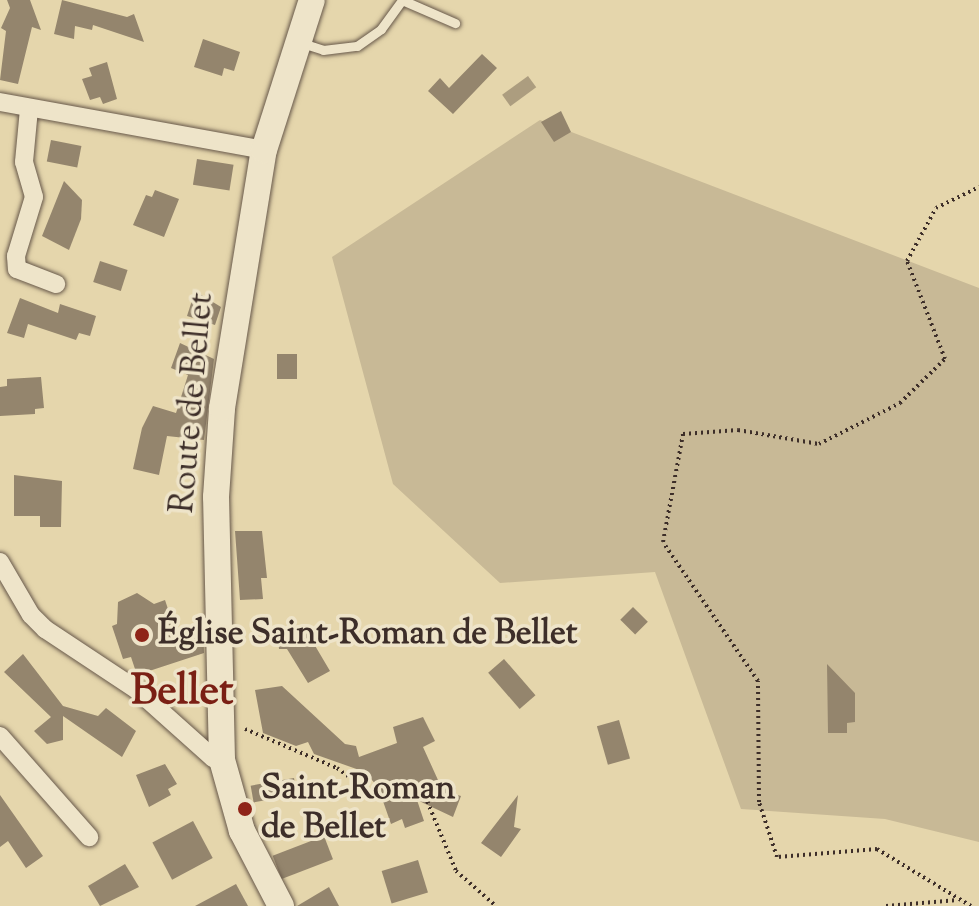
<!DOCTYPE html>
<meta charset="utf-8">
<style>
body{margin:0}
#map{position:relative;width:979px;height:906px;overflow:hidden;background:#e5d6ac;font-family:"Sorts Mill Goudy",serif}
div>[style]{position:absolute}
.green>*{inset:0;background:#c8b996}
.water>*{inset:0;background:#ac9d7f;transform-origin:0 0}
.building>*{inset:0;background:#94856d;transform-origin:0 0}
.path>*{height:4px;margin-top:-2px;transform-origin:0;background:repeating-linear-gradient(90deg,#3d2e29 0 2px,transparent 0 6px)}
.roads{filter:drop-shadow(0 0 2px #67584a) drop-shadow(0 0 2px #67584a)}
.service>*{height:9px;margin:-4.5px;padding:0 4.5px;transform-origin:4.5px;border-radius:4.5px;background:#eee4c9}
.minor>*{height:18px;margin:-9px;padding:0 9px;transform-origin:9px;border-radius:9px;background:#eee4c9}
.secondary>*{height:26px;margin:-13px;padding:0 13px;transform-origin:13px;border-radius:13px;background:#eee4c9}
.dots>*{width:22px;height:22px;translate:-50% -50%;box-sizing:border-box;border:4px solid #eee4c9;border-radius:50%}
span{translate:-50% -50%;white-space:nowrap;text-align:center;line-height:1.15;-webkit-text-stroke:7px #eee4c9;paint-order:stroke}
.street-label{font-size:34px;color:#3d2e29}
.poi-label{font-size:34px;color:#3d2e29;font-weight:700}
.left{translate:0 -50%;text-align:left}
.district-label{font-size:42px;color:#7a1f14;font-weight:700}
</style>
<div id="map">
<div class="green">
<div style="clip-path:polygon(540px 120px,979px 288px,979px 842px,885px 819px,741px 809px,655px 572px,500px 583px,393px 484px,332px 257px)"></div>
</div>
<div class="water">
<div style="left:528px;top:76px;width:14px;height:32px;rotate:54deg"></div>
</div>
<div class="building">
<div style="clip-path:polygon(7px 0,30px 0,41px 30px,32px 27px,18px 84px,0 80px,6px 31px,1px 28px,10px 8px)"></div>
<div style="clip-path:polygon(62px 0,127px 17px,134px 14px,144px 42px,93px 25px,92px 30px,75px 26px,74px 39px,54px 34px)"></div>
<div style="clip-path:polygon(203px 39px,240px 52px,234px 71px,224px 68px,222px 76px,194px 67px)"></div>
<div style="clip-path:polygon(482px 54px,497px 68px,453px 114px,428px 91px,440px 78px,449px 88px)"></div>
<div style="clip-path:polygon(107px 62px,117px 99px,103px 104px,100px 97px,90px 100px,82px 79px,92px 76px,89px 68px)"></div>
<div style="clip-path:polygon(561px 111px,571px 132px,554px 142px,541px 122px)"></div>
<div style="left:51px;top:140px;width:31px;height:22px;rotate:11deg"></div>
<div style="left:197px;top:159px;width:37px;height:26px;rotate:9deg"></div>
<div style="clip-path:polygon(64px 181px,82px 200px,81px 219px,69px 250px,42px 236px)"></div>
<div style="clip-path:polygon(155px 190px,179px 199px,164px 237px,133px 225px,146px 195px,152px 197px)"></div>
<div style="left:100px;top:261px;width:29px;height:22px;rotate:18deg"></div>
<div style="clip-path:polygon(195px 291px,221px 307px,215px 325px,187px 316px)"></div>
<div style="clip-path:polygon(20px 298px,58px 313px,60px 304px,96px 316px,90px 336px,79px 333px,76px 340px,28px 324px,24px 338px,7px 333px)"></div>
<div style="clip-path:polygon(180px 343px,214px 359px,204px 440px,167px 436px,159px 475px,133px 469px,142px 428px,153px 406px,176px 413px,188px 375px,171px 368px)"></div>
<div style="left:277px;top:354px;width:20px;height:25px"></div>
<div style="clip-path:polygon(41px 377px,44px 408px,35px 409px,35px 414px,0 416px,0 387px,7px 386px,7px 379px)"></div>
<div style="clip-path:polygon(14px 475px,62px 481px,61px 527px,40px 527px,40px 516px,14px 516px)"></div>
<div style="clip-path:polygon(235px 531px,262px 531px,267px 578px,261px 578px,263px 599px,240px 600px)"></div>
<div style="clip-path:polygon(137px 593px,154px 604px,165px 600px,176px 633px,203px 624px,204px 653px,137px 675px,131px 657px,123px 659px,112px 626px,117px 624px,118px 602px)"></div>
<div style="left:633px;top:607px;width:21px;height:18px;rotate:45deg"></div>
<div style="clip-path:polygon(304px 627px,330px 671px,308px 683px,287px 649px,279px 649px,277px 629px)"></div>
<div style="clip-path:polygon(23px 654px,63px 706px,98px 716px,106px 708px,136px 731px,122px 757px,63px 716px,63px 740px,47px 744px,34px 731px,51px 717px,4px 672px)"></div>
<div style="left:504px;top:659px;width:48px;height:21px;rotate:49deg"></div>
<div style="clip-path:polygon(827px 664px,855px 693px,855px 722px,847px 723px,847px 733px,828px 733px)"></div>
<div style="clip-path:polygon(282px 686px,345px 744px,356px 746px,359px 757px,397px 743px,393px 727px,423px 717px,435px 741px,423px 747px,438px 780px,456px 788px,454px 794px,461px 796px,453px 817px,417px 800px,424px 821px,405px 828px,402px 819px,391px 824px,378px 787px,365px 772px,314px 754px,308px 742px,296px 746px,263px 733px,255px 690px)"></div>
<div style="left:619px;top:720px;width:40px;height:23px;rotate:74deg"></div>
<div style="clip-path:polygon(165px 764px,177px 784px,168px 789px,171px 795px,149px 807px,136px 775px)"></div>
<div style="left:294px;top:778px;width:17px;height:44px;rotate:80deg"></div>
<div style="clip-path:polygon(0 795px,43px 856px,26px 868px,8px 841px,0 847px)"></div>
<div style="clip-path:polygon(518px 795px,514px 827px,521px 829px,501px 857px,481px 843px)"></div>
<div style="left:193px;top:821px;width:42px;height:46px;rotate:62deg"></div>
<div style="left:324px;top:836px;width:25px;height:55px;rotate:69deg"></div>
<div style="left:418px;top:860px;width:34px;height:38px;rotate:73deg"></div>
<div style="clip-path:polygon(125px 864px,139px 887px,100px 906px,88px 886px)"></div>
<div style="clip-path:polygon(236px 884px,248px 906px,195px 906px)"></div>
<div style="clip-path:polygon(329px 887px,339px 906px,297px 906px)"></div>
</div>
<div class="path">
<div style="left:245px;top:729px;width:100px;rotate:23deg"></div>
<div style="left:337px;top:768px;width:44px;rotate:36.6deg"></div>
<div style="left:372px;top:794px;width:53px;rotate:2.2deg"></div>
<div style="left:425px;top:796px;width:81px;rotate:67.5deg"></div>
<div style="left:456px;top:871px;width:53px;rotate:41.2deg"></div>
<div style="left:886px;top:906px;width:72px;rotate:-4.8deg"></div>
<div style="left:971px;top:906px;width:110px;rotate:-148.8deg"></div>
<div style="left:877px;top:849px;width:100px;rotate:175.4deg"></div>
<div style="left:777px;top:857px;width:58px;rotate:-108.1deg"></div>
<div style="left:759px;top:802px;width:121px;rotate:-90.5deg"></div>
<div style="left:758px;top:681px;width:168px;rotate:-124.4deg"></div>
<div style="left:663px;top:542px;width:110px;rotate:-79.5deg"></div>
<div style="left:683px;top:434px;width:55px;rotate:-4.2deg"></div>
<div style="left:738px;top:430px;width:82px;rotate:9.8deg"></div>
<div style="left:819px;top:444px;width:91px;rotate:-26.8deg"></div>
<div style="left:900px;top:403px;width:63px;rotate:-44.4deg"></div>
<div style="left:945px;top:359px;width:105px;rotate:-111.2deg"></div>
<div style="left:907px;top:261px;width:60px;rotate:-61.3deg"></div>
<div style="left:936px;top:208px;width:48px;rotate:-26deg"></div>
</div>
<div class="roads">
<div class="service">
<div style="left:302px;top:43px;width:22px;rotate:18deg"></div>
<div style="left:323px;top:50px;width:34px;rotate:-7deg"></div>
<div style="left:357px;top:46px;width:29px;rotate:-35deg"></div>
<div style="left:381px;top:29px;width:36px;rotate:-54deg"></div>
<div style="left:402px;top:0;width:58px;rotate:23.5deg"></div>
</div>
<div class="minor">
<div style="left:0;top:102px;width:268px;rotate:10.3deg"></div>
<div style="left:29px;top:109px;width:53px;rotate:95.4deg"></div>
<div style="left:24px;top:162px;width:36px;rotate:74deg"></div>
<div style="left:34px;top:197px;width:62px;rotate:107deg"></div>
<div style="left:16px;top:256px;width:13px;rotate:86deg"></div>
<div style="left:17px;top:269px;width:42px;rotate:21deg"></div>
<div style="left:0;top:562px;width:61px;rotate:59.7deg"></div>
<div style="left:31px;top:615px;width:20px;rotate:45deg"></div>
<div style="left:45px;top:629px;width:110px;rotate:33.5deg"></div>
<div style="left:137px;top:690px;width:102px;rotate:41.8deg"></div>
<div style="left:213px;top:758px;width:9px;rotate:13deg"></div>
<div style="left:0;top:736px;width:135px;rotate:48.6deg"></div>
</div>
<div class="secondary">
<div style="left:281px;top:906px;width:85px;rotate:-117.5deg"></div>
<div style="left:242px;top:831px;width:74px;rotate:-105.7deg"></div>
<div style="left:222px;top:760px;width:263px;rotate:-91.3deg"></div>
<div style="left:216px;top:497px;width:89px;rotate:-86.1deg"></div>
<div style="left:222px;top:408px;width:261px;rotate:-80.8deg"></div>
<div style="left:264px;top:150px;width:157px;rotate:-72.3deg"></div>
</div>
</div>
<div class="dots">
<div style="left:142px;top:635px;background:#8f2418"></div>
<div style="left:245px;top:809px;background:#8f2418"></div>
</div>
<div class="street-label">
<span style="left:193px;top:403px;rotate:-85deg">Route de Bellet</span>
</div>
<div class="poi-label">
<span class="left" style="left:158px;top:635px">Église Saint-Roman de Bellet</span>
<span class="left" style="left:261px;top:809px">Saint-Roman<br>de Bellet</span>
</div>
<div class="district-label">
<span style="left:182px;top:693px">Bellet</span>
</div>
</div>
